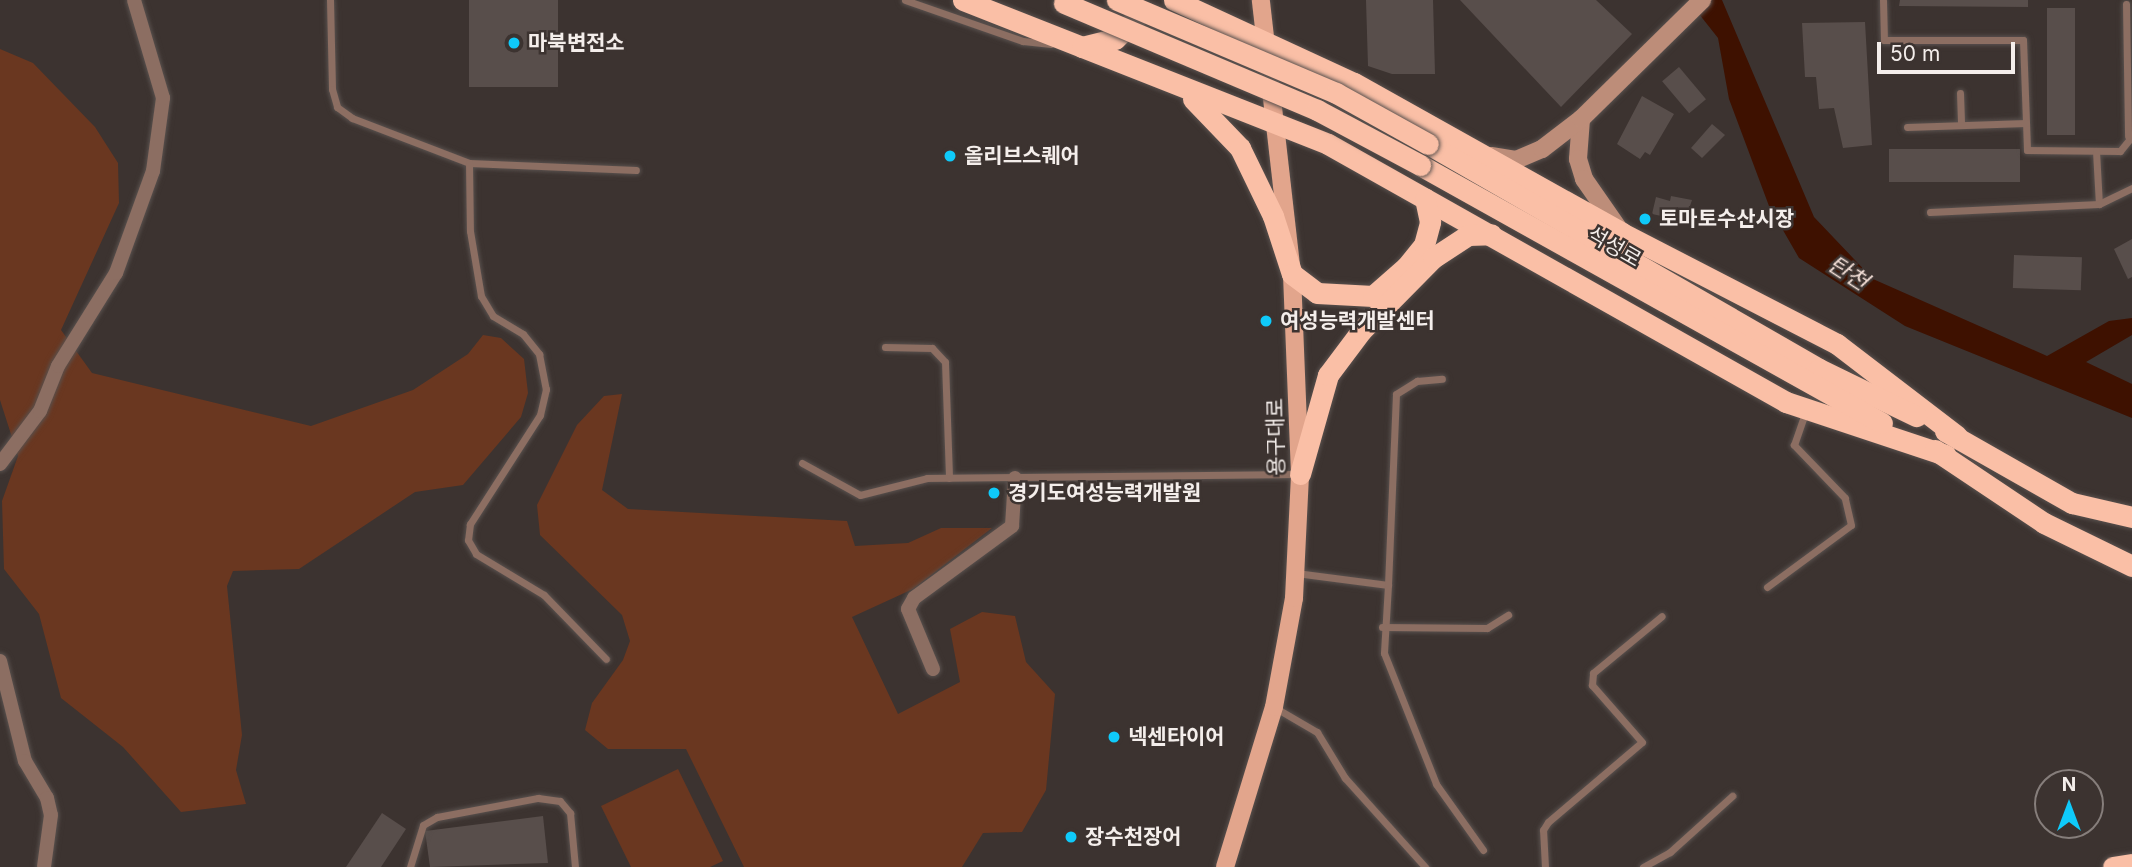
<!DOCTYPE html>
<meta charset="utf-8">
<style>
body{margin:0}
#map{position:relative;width:2132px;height:867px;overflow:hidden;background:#3c3330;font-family:Inter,"Noto Sans KR",sans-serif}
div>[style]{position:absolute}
.green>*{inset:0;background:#6a3720}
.water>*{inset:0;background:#3e1100}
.building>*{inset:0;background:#584e4b;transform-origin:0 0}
.roads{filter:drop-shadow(0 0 2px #59514e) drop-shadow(0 0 2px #59514e)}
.lane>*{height:7px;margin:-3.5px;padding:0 3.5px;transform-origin:3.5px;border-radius:3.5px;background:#8c6e62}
.street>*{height:14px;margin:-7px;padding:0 7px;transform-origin:7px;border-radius:7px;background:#8c6e62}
.secondary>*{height:18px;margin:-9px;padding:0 9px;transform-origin:9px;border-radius:9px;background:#bd8d79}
.primary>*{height:18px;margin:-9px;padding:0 9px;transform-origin:9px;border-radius:9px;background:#e2a58c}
.highway>*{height:21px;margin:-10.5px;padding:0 10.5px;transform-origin:10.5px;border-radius:10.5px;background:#fabfa6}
.bridges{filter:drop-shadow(0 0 2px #59514e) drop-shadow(0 0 2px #59514e)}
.highway-bridge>*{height:21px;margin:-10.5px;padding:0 10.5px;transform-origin:10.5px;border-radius:10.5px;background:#fabfa6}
.dots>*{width:19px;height:19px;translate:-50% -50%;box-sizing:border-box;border:4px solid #3c3330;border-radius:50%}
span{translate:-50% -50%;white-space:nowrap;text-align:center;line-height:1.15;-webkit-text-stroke:5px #3c3330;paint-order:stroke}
.poi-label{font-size:21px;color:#f4eeeb;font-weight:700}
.left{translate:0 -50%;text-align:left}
.street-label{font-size:21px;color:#f4eeeb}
.water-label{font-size:23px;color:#f2ded6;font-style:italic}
.north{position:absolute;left:2034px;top:769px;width:70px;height:70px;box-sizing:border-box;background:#3c3330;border:2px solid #867e7b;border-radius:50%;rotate:0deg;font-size:19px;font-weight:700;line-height:28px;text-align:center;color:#f4eeeb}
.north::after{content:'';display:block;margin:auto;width:24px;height:32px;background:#0fcafa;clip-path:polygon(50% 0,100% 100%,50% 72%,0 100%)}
.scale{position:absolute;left:1877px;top:42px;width:138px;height:32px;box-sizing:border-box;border:4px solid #f4eeeb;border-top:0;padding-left:9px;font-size:21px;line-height:24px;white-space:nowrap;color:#f4eeeb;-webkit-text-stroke:5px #3c3330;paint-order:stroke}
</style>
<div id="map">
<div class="green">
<div style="clip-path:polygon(0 49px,33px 63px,95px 127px,118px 163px,119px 203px,61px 330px,92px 373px,311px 426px,413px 390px,468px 354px,483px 335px,501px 338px,524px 359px,528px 393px,521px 417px,463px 485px,415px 492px,299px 569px,233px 571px,227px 586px,242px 735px,236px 770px,246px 804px,181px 812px,123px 747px,61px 698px,39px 614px,4px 569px,2px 501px,18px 456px,0 400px)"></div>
<div style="clip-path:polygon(622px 394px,602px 490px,628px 509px,847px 521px,855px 546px,908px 543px,941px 528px,992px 528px,913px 589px,852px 617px,898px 714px,960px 682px,950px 629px,982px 612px,1015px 616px,1026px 662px,1055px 694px,1046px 790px,1022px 832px,983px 833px,962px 867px,744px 867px,686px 749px,608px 749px,585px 730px,592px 703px,623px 660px,630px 641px,622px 615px,540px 535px,537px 505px,577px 425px,604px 396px)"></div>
<div style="clip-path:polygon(678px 769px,723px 861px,710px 867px,631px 867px,601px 806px)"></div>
</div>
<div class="water">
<div style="clip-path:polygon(1688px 0,1722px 0,1814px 217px,1873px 279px,2047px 356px,2109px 321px,2132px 318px,2132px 335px,2086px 362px,2132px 384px,2132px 418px,1905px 326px,1799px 258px,1769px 206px,1729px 99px,1718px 38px)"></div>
</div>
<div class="building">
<div style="left:469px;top:0;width:89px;height:87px"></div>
<div style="clip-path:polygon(1366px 0,1433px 0,1435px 74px,1392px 74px,1368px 66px)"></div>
<div style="clip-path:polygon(1460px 0,1596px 0,1632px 34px,1561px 107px)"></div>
<div style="clip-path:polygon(1900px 0,2028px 0,2028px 7px,1899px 6px)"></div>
<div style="left:2047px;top:8px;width:28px;height:127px"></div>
<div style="clip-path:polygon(1865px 22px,1872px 145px,1843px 148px,1834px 108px,1819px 109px,1816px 77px,1805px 77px,1802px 23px)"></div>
<div style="left:1679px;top:67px;width:42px;height:22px;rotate:50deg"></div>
<div style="clip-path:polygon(1642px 96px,1674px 114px,1650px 155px,1645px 152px,1640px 159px,1617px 144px)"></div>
<div style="clip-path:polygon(1712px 124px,1725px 135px,1702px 158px,1691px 148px)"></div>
<div style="left:2020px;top:149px;width:33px;height:131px;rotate:90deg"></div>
<div style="clip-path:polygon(1671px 196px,1692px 200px,1685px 221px,1652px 214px,1656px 197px,1670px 201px)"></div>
<div style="clip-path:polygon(2132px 239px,2132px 277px,2128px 279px,2114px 249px)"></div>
<div style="left:2014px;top:255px;width:68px;height:33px;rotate:2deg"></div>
<div style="clip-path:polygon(382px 813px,406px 829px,381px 867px,346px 867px)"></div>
<div style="clip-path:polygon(543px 816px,548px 863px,430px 867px,425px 831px)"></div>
</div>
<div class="roads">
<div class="lane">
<div style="left:330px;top:0;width:89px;rotate:88.7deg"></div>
<div style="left:332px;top:89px;width:19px;rotate:74deg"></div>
<div style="left:337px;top:107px;width:19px;rotate:36deg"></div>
<div style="left:352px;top:118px;width:125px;rotate:21deg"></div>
<div style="left:469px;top:163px;width:167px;rotate:2.4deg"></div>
<div style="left:905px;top:0;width:125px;rotate:19.2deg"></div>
<div style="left:1023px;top:41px;width:28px;rotate:6deg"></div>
<div style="left:1883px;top:0;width:40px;rotate:88.6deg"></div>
<div style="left:1884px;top:40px;width:139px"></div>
<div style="left:2023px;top:40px;width:110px;rotate:87.9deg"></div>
<div style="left:2027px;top:150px;width:93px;rotate:0.6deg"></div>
<div style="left:2120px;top:151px;width:19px;rotate:-51deg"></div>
<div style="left:2126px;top:4px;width:132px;rotate:89.1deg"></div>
<div style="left:1960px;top:93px;width:32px;rotate:88deg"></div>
<div style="left:1907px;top:127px;width:119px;rotate:-1.9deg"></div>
<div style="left:2096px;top:151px;width:53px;rotate:86.8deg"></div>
<div style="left:469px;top:163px;width:68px;rotate:89.2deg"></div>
<div style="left:470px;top:231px;width:66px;rotate:80.4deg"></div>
<div style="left:481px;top:296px;width:23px;rotate:59deg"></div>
<div style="left:493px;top:316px;width:35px;rotate:31deg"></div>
<div style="left:523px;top:334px;width:26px;rotate:51deg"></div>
<div style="left:539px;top:354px;width:36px;rotate:79deg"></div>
<div style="left:546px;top:389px;width:27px;rotate:103deg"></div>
<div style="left:540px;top:415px;width:130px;rotate:122.7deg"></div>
<div style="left:470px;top:524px;width:16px;rotate:97deg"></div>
<div style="left:468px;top:540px;width:16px;rotate:60deg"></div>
<div style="left:476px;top:554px;width:79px;rotate:31.1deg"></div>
<div style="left:544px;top:595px;width:89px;rotate:45.9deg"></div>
<div style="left:1930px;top:212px;width:169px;rotate:-2.7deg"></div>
<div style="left:2099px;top:204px;width:37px;rotate:-26deg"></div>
<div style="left:885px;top:347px;width:47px;rotate:1.2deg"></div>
<div style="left:932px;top:348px;width:19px;rotate:47deg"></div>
<div style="left:945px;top:362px;width:116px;rotate:88deg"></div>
<div style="left:802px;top:463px;width:66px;rotate:28.9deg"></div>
<div style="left:860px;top:495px;width:69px;rotate:-14.2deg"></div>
<div style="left:927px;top:478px;width:369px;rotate:-0.6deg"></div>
<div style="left:1296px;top:573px;width:93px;rotate:7.4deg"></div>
<div style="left:1388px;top:585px;width:68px;rotate:93.4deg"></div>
<div style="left:1384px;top:653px;width:141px;rotate:68.3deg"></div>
<div style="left:1436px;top:784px;width:81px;rotate:54.5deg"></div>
<div style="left:1388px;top:585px;width:191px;rotate:-87.6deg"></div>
<div style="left:1396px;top:394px;width:25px;rotate:-32deg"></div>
<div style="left:1417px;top:381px;width:25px;rotate:-5deg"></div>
<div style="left:1767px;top:587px;width:104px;rotate:-36.4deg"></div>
<div style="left:1851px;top:525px;width:28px;rotate:-103deg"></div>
<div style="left:1845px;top:498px;width:74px;rotate:-133.9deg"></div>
<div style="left:1794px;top:445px;width:34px;rotate:-71deg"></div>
<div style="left:1382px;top:627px;width:105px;rotate:0.5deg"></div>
<div style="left:1487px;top:628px;width:25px;rotate:-32deg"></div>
<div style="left:1274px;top:707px;width:50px;rotate:30.2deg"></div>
<div style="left:1317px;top:732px;width:54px;rotate:58.7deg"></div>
<div style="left:1345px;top:778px;width:120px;rotate:48deg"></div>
<div style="left:410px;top:867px;width:44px;rotate:-72.8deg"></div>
<div style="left:423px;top:825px;width:16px;rotate:-30deg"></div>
<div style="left:437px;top:817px;width:103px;rotate:-10.7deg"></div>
<div style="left:538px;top:798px;width:22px;rotate:8deg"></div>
<div style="left:560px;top:801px;width:16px;rotate:50deg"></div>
<div style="left:570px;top:813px;width:54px;rotate:84.7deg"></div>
<div style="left:1545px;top:867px;width:37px;rotate:-93deg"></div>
<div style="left:1543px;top:830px;width:9px;rotate:-58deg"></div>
<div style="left:1548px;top:822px;width:123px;rotate:-40.4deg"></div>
<div style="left:1642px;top:742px;width:76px;rotate:-131.3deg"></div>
<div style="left:1592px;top:685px;width:12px;rotate:-85deg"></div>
<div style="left:1593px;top:673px;width:89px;rotate:-39.6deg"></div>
<div style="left:1643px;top:867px;width:31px;rotate:-29deg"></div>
<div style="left:1670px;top:852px;width:84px;rotate:-42.1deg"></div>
</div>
<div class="street">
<div style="left:0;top:464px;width:66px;rotate:-53deg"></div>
<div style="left:40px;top:411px;width:48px;rotate:-68.2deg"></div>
<div style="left:58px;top:366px;width:110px;rotate:-58.1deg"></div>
<div style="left:116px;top:273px;width:109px;rotate:-70.1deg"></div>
<div style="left:153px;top:171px;width:74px;rotate:-82.2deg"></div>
<div style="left:163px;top:98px;width:102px;rotate:-106.5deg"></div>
<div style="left:0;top:661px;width:103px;rotate:76deg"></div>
<div style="left:25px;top:761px;width:43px;rotate:59.3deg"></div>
<div style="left:47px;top:798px;width:17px;rotate:77deg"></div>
<div style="left:51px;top:815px;width:52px;rotate:97.7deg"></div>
<div style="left:933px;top:669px;width:65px;rotate:-112.6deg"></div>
<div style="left:908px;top:609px;width:13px;rotate:-61deg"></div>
<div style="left:914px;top:598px;width:122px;rotate:-36.3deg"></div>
<div style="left:1012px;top:526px;width:48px;rotate:-86.4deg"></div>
</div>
<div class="secondary">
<div style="left:1581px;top:119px;width:40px;rotate:94.3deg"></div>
<div style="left:1578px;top:159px;width:21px;rotate:73deg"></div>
<div style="left:1584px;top:179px;width:65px;rotate:55.1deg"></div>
<div style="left:1491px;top:156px;width:25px;rotate:9deg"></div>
<div style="left:1516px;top:160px;width:28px;rotate:-23deg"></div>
<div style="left:1542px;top:149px;width:49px;rotate:-37.6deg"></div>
<div style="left:1581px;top:119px;width:170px;rotate:-44.5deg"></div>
</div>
<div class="primary">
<div style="left:1225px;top:867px;width:167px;rotate:-73deg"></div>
<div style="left:1274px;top:707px;width:111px;rotate:-79.6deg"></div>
<div style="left:1294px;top:598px;width:124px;rotate:-87.2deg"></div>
<div style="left:1300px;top:474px;width:200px;rotate:-92.3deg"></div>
<div style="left:1292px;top:274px;width:276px;rotate:-96.5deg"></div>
</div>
<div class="highway">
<div style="left:963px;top:0;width:392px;rotate:21.5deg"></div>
<div style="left:1328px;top:144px;width:526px;rotate:29.39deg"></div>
<div style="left:1786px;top:402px;width:168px;rotate:18.4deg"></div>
<div style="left:1174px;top:0;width:198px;rotate:24.8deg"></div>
<div style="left:1354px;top:83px;width:307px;rotate:29.2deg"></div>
<div style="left:1622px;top:233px;width:242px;rotate:27.3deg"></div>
<div style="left:1837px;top:344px;width:151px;rotate:37.5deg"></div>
<div style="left:1082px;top:47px;width:34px;rotate:-14deg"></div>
<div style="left:1115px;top:39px;width:30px;rotate:-45deg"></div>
<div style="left:1193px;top:99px;width:68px;rotate:46.2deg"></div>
<div style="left:1240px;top:148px;width:76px;rotate:64.1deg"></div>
<div style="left:1273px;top:216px;width:61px;rotate:71.9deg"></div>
<div style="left:1292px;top:274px;width:31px;rotate:37deg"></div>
<div style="left:1317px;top:293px;width:56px;rotate:3.1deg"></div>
<div style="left:1373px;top:296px;width:44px;rotate:-41.3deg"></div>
<div style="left:1406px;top:267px;width:28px;rotate:-51deg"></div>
<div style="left:1424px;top:245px;width:24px;rotate:-75deg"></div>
<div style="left:1430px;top:222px;width:24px;rotate:-102deg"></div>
<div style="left:1428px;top:144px;width:451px;rotate:29.9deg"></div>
<div style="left:1819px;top:369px;width:108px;rotate:25.9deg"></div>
<div style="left:1420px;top:165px;width:529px;rotate:29.18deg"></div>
<div style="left:1945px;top:431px;width:146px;rotate:29.6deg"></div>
<div style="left:2072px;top:503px;width:62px;rotate:13.1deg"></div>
<div style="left:1935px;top:450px;width:131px;rotate:33.8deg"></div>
<div style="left:2044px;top:523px;width:98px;rotate:26deg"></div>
<div style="left:1300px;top:474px;width:103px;rotate:-74.2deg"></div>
<div style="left:1328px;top:375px;width:55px;rotate:-53.1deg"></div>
<div style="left:1361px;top:331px;width:103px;rotate:-45.4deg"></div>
<div style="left:1433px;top:258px;width:42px;rotate:-33.3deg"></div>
<div style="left:1468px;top:235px;width:23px;rotate:-2deg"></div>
<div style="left:2113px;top:867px;width:19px;rotate:-9deg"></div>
</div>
</div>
<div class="bridges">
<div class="highway-bridge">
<div style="left:1117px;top:0;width:238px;rotate:23deg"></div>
<div style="left:1336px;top:93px;width:105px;rotate:29deg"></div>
<div style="left:1064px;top:3px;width:275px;rotate:22.9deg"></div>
<div style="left:1317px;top:110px;width:117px;rotate:28.1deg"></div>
</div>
</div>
<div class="dots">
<div style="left:514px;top:43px;background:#0fcafa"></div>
<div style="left:950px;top:156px;background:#0fcafa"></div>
<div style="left:1645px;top:219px;background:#0fcafa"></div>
<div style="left:1266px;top:321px;background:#0fcafa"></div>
<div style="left:994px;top:493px;background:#0fcafa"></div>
<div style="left:1114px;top:737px;background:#0fcafa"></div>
<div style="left:1071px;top:837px;background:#0fcafa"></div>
</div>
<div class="poi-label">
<span class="left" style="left:528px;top:43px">마북변전소</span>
<span class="left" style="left:964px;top:156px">올리브스퀘어</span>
<span class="left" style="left:1659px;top:219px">토마토수산시장</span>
<span class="left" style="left:1280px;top:321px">여성능력개발센터</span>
<span class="left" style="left:1008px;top:493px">경기도여성능력개발원</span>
<span class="left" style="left:1128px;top:737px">넥센타이어</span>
<span class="left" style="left:1085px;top:837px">장수천장어</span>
</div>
<div class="street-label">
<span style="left:1614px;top:247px;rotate:30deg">석성로</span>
<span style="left:1276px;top:437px;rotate:-91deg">용구대로</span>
</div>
<div class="water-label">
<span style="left:1848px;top:273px;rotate:33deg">탄천</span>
</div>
<div class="north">N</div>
<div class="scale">50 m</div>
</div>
